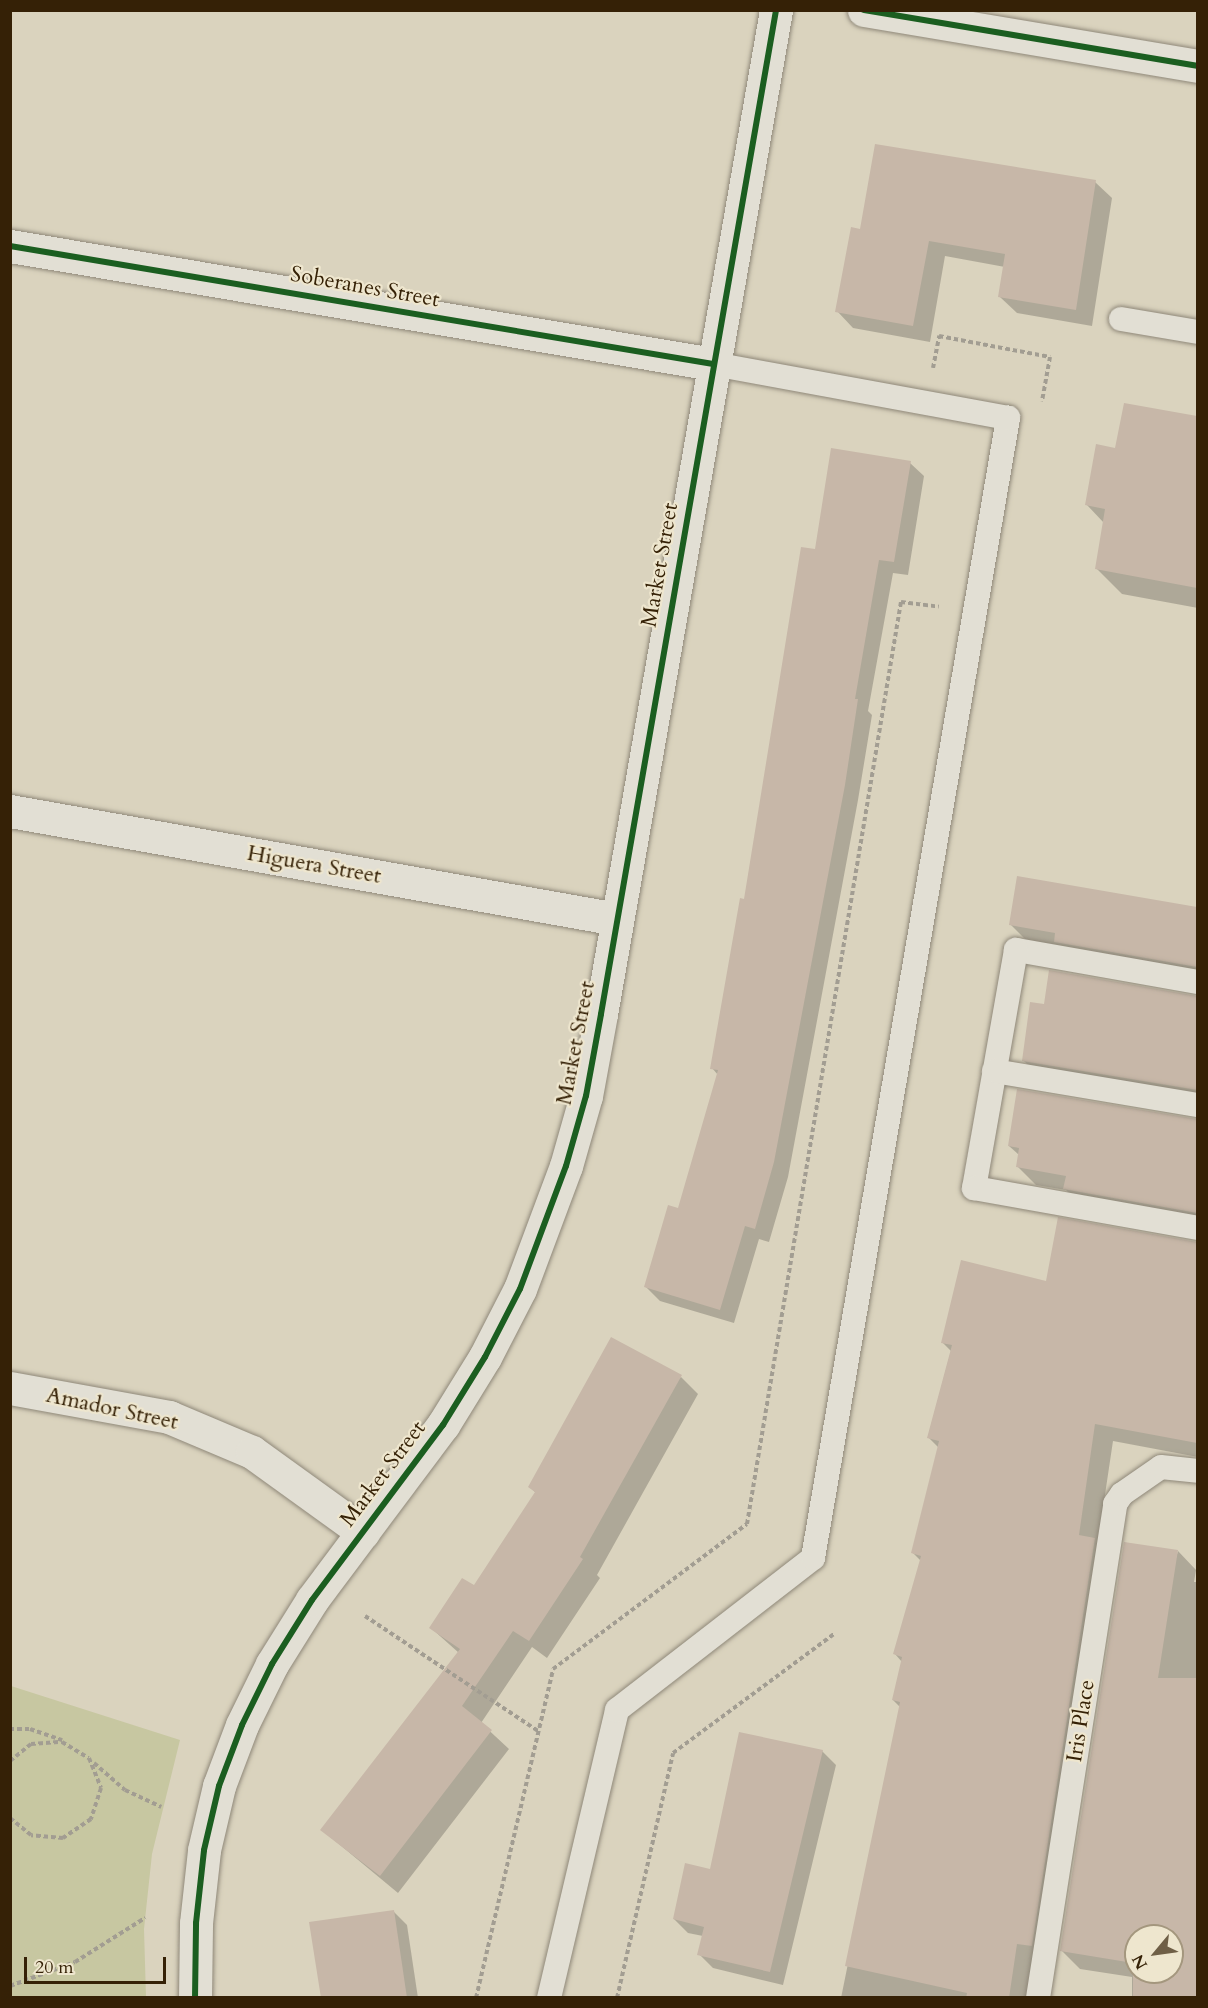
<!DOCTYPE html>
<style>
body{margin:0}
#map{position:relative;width:1208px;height:2008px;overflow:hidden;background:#dad3be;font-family:Cardo,serif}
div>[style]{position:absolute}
.green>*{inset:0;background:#c7c7a1}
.shadow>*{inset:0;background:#0003}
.building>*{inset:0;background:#c7b7a8}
.path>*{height:4px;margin-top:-2px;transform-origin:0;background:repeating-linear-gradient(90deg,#a29d92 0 4.5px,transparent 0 7.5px)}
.roads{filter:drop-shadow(0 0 2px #8f8879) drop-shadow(0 0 2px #8f8879)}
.service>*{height:24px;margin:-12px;padding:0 12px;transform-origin:12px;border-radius:12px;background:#e2dfd4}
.minor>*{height:33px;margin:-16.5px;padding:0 16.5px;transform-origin:16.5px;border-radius:16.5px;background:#e2dfd4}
.tertiary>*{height:33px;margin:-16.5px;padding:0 16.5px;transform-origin:16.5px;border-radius:16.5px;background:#e2dfd4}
.cycleway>*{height:6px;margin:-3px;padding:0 3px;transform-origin:3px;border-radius:3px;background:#1b5e20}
span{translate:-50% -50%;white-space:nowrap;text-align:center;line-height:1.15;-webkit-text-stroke:4.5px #eee6ce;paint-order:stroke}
.street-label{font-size:22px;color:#352106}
.frame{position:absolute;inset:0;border:12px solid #352106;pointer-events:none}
.north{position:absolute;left:1124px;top:1924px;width:60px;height:60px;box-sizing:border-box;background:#eee6ce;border:2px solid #a4977e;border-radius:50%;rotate:241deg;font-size:16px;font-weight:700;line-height:24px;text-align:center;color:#352106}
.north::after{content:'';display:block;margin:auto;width:21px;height:27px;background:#6f5f46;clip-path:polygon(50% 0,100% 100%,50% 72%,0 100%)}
.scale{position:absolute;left:24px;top:1957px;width:142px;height:27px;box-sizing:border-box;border:3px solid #352106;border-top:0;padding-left:8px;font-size:18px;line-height:21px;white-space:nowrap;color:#352106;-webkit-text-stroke:4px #eee6ce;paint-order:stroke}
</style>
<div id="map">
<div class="green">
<div style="clip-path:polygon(11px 1686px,180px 1740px,152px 1854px,144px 1929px,146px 1997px,11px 1997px)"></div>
</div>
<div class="shadow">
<div style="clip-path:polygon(1095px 182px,1112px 198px,1092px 326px,1017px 313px,1000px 297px,1005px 267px,945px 256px,930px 342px,853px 328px,837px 311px,861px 231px)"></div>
<div style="clip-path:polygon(1125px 405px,1198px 418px,1198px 608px,1122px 594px,1097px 569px,1104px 523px,1087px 505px,1116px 449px)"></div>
<div style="clip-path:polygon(910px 463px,924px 476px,908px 575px,893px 573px,868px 711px,872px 715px,858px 800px,788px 1177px,769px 1242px,759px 1239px,734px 1323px,660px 1301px,646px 1287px,679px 1210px,718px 1075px,712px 1068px,816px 551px)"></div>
<div style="clip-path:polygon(1018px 878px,1198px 908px,1198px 982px,1029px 943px,1010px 924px)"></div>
<div style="clip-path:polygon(1198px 997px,1198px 1105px,1042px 1079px,1024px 1061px,1045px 1006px)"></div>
<div style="clip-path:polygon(1198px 1120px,1198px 1228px,1083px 1207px,1066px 1190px,1036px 1185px,1017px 1166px,1019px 1155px,1009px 1146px)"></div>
<div style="clip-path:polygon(1198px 1243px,1198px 1457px,1113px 1441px,1030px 1998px,841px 1998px,900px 1707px,893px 1700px,902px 1662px,895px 1654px,921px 1561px,913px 1553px,939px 1448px,928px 1437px,951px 1351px,942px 1342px,1047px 1283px)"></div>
<div style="clip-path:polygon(681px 1377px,698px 1394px,597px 1575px,600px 1578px,547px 1658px,532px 1647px,481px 1723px,509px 1749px,398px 1893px,322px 1830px,459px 1653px,431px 1628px,474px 1587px,536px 1493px,530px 1487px)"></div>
<div style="clip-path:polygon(evenodd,1178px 1551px,1196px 1570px,1194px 1582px,1198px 1582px,1198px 1998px,1132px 1998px,1132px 1977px,1080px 1969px,1061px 1950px,1178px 1551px,1136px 1936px,1172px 1936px,1172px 1972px,1136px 1972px,1136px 1936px)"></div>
<div style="clip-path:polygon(822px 1751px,836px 1765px,783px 1985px,713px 1968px,699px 1954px,703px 1936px,688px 1933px,674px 1919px,711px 1870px)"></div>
<div style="clip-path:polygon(393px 1911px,407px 1925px,418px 1998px,322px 1998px)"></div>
</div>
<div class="building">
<div style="clip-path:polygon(875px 144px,1096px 180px,1076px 310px,998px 297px,1005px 254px,929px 241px,913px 326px,835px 312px,851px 227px,860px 229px)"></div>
<div style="clip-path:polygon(1124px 403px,1197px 416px,1197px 588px,1095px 569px,1105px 509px,1085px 505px,1096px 444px,1115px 448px)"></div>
<div style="clip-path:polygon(831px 448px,911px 461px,894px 562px,879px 560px,855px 699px,858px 699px,845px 785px,774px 1162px,755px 1229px,745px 1226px,720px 1310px,644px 1287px,668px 1205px,678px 1208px,718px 1070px,710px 1069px,740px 898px,744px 899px,801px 547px,815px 549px)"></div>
<div style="clip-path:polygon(1017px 876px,1197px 907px,1197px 967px,1054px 942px,1055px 933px,1009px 925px)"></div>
<div style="clip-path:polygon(1049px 970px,1197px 996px,1197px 1090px,1022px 1061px,1030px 1002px,1044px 1004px)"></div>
<div style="clip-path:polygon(1017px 1089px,1197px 1119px,1197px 1213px,1063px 1189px,1066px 1176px,1016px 1167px,1019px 1148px,1008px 1146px)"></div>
<div style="clip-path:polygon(1058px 1217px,1197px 1242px,1197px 1443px,1095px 1424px,1079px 1535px,1095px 1538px,1032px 1946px,1017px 1944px,1009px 1998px,966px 1998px,967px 1993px,845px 1966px,900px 1702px,892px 1700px,902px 1657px,893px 1654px,921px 1556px,911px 1553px,939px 1441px,927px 1438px,952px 1345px,941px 1343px,961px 1260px,1046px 1281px)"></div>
<div style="clip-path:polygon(611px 1337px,682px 1375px,580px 1557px,583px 1559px,529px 1641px,513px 1631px,462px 1706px,492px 1730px,380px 1876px,320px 1830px,460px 1649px,429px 1628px,462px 1578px,474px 1585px,535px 1492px,528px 1487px)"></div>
<div style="clip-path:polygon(evenodd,1124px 1542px,1178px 1550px,1158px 1678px,1197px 1678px,1197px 1998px,1133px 1998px,1133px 1963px,1060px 1951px,1124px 1542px,1136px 1936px,1172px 1936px,1172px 1972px,1136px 1972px,1136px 1936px)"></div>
<div style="clip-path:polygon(739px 1732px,823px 1750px,770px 1972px,697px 1955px,704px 1927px,673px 1919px,685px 1863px,710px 1869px)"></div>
<div style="clip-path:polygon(394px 1910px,407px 1998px,321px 1998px,309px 1922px)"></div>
</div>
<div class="path">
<div style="left:933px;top:368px;width:33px;rotate:-79deg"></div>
<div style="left:939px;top:336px;width:113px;rotate:10.7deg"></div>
<div style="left:1050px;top:357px;width:45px;rotate:100.3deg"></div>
<div style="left:365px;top:1616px;width:208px;rotate:33.6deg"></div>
<div style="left:10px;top:1729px;width:20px"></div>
<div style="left:30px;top:1729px;width:34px;rotate:19deg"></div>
<div style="left:10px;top:1761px;width:27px;rotate:-39deg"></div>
<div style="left:31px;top:1744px;width:31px;rotate:-4deg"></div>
<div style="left:62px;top:1742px;width:31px;rotate:31deg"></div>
<div style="left:89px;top:1758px;width:32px;rotate:68deg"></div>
<div style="left:101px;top:1788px;width:33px;rotate:108deg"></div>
<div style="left:91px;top:1819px;width:34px;rotate:146deg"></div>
<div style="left:63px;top:1838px;width:32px;rotate:-175deg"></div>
<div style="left:31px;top:1835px;width:27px;rotate:-141deg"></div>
<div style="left:94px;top:1763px;width:41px;rotate:41.1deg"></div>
<div style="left:125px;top:1790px;width:40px;rotate:25deg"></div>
<div style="left:10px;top:1986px;width:69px;rotate:-20.3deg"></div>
<div style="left:75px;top:1962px;width:83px;rotate:-32.2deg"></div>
<div style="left:476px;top:1998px;width:338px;rotate:-76.8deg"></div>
<div style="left:553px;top:1669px;width:242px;rotate:-36.8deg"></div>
<div style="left:747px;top:1524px;width:935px;rotate:-80.52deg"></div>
<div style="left:901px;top:602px;width:38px;rotate:7deg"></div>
<div style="left:617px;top:1998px;width:251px;rotate:-77.1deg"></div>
<div style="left:673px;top:1753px;width:200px;rotate:-36.5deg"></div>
</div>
<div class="roads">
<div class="service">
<div style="left:1121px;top:319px;width:78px;rotate:9.6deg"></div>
<div style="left:1198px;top:982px;width:185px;rotate:-170deg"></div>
<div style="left:1016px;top:950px;width:242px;rotate:100deg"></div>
<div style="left:974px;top:1188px;width:228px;rotate:10.1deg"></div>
<div style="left:994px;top:1071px;width:207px;rotate:9.5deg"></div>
<div style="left:549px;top:1998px;width:296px;rotate:-76.7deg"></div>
<div style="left:617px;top:1710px;width:248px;rotate:-37.8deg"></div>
<div style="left:813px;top:1558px;width:1157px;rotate:-80.29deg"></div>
<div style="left:1008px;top:418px;width:300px;rotate:-169.6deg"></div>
<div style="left:1038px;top:1998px;width:500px;rotate:-81.1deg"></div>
<div style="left:1115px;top:1504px;width:12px;rotate:-55deg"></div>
<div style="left:1122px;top:1494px;width:47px;rotate:-34.7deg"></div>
<div style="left:1161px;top:1467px;width:37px;rotate:6deg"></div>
</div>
<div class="minor">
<div style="left:10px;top:246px;width:713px;rotate:9.53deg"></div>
<div style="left:10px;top:811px;width:617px;rotate:10.09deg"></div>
<div style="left:10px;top:1388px;width:162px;rotate:10.3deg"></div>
<div style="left:169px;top:1417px;width:90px;rotate:22.9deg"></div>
<div style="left:252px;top:1452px;width:137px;rotate:35.8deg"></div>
<div style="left:195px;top:1998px;width:75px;rotate:-89.2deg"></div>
<div style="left:196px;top:1923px;width:73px;rotate:-83.7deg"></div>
<div style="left:204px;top:1850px;width:66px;rotate:-76.8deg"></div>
<div style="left:219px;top:1786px;width:65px;rotate:-69.3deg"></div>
<div style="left:242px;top:1725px;width:68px;rotate:-63.8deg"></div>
<div style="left:272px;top:1664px;width:75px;rotate:-58deg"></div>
<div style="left:312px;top:1600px;width:219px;rotate:-53.2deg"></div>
<div style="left:443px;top:1425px;width:80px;rotate:-58.3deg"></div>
<div style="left:485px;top:1357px;width:76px;rotate:-62.8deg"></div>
<div style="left:520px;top:1289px;width:131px;rotate:-69.5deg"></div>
<div style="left:566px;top:1166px;width:73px;rotate:-74.1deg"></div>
<div style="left:586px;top:1096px;width:83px;rotate:-79.6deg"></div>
<div style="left:601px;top:1014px;width:1019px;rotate:-80.11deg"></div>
</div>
<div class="tertiary">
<div style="left:864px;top:10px;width:339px;rotate:9.5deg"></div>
</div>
</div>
<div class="cycleway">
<div style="left:864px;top:10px;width:339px;rotate:9.5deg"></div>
<div style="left:10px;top:246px;width:713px;rotate:9.53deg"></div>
<div style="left:195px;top:1998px;width:75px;rotate:-89.2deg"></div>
<div style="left:196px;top:1923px;width:73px;rotate:-83.7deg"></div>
<div style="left:204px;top:1850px;width:66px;rotate:-76.8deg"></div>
<div style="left:219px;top:1786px;width:65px;rotate:-69.3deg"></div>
<div style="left:242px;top:1725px;width:68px;rotate:-63.8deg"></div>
<div style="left:272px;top:1664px;width:75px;rotate:-58deg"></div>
<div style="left:312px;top:1600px;width:219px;rotate:-53.2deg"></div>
<div style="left:443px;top:1425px;width:80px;rotate:-58.3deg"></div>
<div style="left:485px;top:1357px;width:76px;rotate:-62.8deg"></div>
<div style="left:520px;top:1289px;width:131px;rotate:-69.5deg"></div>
<div style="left:566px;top:1166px;width:73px;rotate:-74.1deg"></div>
<div style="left:586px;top:1096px;width:83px;rotate:-79.6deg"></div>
<div style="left:601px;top:1014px;width:1019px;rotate:-80.11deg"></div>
</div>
<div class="street-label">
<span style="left:365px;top:287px;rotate:10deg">Soberanes Street</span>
<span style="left:660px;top:565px;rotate:-80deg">Market Street</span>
<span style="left:314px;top:865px;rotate:10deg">Higuera Street</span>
<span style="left:576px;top:1043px;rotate:-79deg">Market Street</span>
<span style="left:112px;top:1409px;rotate:12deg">Amador Street</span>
<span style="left:383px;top:1474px;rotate:-53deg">Market Street</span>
<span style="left:1081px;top:1721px;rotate:-81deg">Iris Place</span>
</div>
<div class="frame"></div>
<div class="north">N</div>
<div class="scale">20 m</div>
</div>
